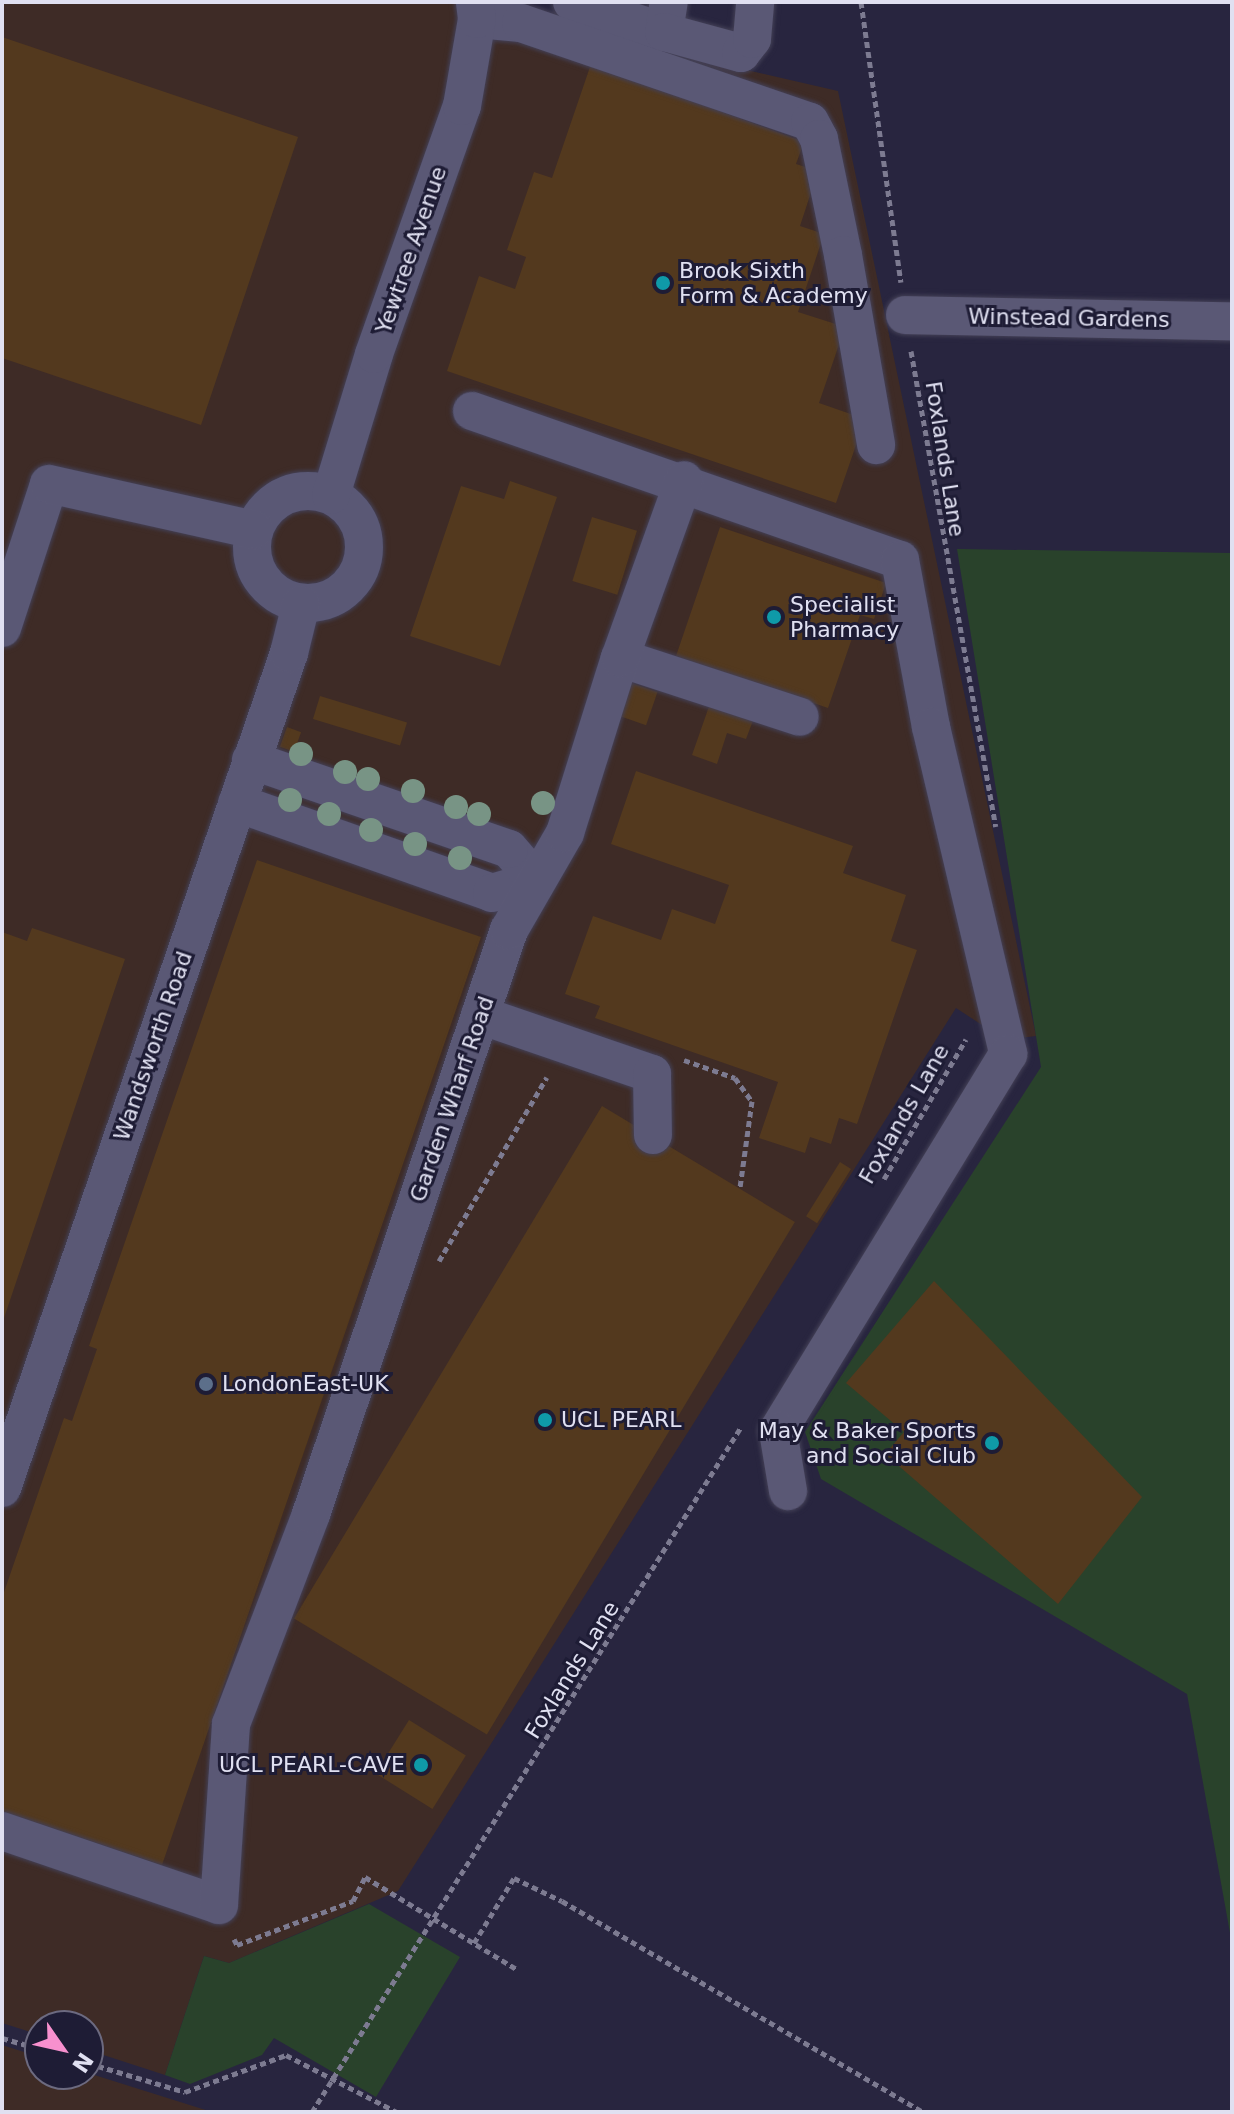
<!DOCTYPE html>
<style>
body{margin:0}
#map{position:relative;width:1234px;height:2114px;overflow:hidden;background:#28253f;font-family:"DejaVu Sans",sans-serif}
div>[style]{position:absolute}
.industrial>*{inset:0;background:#3e2b26}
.green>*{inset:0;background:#29422b}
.building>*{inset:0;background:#53391e;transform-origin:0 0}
.path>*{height:5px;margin-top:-2.5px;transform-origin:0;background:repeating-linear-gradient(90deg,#7d7b91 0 6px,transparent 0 10px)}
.roads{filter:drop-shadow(0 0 2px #434056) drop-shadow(0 0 2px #434056)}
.minor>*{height:38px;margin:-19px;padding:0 19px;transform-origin:19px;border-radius:19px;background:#5a5875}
.minor>.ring{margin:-19px;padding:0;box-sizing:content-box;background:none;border:38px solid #5a5875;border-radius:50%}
.trees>*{width:24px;height:24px;margin:-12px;border-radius:50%;background:#789485}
.dots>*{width:22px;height:22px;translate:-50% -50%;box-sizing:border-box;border:4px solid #1e1c35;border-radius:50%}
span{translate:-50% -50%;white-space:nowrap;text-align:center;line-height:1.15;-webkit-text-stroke:6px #1e1c35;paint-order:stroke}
.street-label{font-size:22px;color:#e0e0f1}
.poi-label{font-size:22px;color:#e0e0f1}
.left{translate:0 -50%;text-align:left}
.right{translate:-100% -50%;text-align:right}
.frame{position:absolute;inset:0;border:4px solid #e0e0f1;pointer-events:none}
.north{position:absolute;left:24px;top:2010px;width:80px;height:80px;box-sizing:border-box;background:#1e1c35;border:2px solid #6c6a80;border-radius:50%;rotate:124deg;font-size:22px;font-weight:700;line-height:32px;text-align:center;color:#e0e0f1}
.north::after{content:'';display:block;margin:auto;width:28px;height:36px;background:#f790ce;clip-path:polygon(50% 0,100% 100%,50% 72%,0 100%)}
</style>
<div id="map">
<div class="industrial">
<div style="clip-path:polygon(2px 2px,450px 2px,838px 91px,1036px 1036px,1005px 1040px,956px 1008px,398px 1891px,229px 1963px,204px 1956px,165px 2075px,88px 2050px,88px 2026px,40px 2026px,40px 2035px,2px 2023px)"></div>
<div style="clip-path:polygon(2px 2045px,40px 2057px,40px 2074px,88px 2073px,212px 2112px,2px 2112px)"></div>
</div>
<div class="green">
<div style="clip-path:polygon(957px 549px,1232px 553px,1232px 1944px,1187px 1694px,821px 1479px,805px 1432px,1041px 1067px)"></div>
<div style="clip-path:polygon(369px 1904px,460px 1957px,376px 2097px,274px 2038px,262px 2055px,190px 2084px,165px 2075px,204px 1956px,229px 1963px)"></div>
</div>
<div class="building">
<div style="clip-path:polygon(2px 37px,298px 137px,201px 425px,2px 358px)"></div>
<div style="clip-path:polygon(591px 64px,804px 142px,796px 164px,818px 171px,800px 226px,824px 234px,798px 312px,845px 327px,819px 403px,865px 419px,836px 503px,447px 371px,479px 276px,515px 289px,526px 257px,507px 250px,534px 172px,552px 178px)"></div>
<div style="clip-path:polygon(510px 481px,557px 497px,500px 666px,410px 636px,461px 486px,504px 499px)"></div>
<div style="left:592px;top:517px;width:47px;height:67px;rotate:17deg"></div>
<div style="clip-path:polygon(720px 527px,886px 583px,874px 619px,860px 615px,828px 708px,676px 656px)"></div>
<div style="left:631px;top:683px;width:28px;height:35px;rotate:19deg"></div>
<div style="clip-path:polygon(713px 695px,757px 710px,746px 739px,727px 733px,717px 764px,692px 755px)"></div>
<div style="left:320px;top:696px;width:91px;height:24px;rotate:17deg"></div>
<div style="left:287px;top:727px;width:15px;height:21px;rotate:20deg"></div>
<div style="clip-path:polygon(636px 771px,853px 846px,843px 873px,906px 895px,891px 941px,917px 950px,857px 1124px,839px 1118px,831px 1144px,810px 1137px,805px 1153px,759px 1138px,778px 1082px,595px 1018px,600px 1006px,565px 994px,593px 916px,661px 940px,672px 909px,715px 924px,729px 885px,611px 844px)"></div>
<div style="clip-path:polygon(257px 860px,481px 937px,162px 1865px,2px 1811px,2px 1598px,64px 1418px,72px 1421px,97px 1349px,89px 1346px)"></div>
<div style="clip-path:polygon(32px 928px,125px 959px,3px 1321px,2px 932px,27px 941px)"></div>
<div style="left:602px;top:1106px;width:225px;height:598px;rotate:31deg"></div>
<div style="left:840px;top:1162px;width:13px;height:64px;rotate:32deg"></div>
<div style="clip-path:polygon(934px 1281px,1142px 1497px,1058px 1604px,885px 1454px,904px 1432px,846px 1383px)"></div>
<div style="left:409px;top:1720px;width:67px;height:63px;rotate:32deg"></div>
</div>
<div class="path">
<div style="left:861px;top:2px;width:283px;rotate:81.9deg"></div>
<div style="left:911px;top:351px;width:483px;rotate:79.9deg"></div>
<div style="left:684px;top:1060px;width:54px;rotate:19.4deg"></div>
<div style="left:735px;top:1078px;width:29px;rotate:54deg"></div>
<div style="left:752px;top:1101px;width:88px;rotate:97.9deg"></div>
<div style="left:884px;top:1179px;width:162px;rotate:-59.6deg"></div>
<div style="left:439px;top:1261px;width:213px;rotate:-59.6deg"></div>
<div style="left:234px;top:1939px;width:7px;rotate:63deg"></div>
<div style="left:237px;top:1945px;width:124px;rotate:-20.8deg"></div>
<div style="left:353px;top:1901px;width:27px;rotate:-63deg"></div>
<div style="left:365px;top:1877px;width:179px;rotate:31.3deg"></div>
<div style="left:474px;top:1943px;width:76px;rotate:-58.4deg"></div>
<div style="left:514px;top:1878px;width:53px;rotate:25.6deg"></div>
<div style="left:562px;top:1901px;width:418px;rotate:30.3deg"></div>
<div style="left:2px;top:2038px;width:40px;rotate:16deg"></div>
<div style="left:88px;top:2063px;width:101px;rotate:16.6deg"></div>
<div style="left:185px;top:2092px;width:108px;rotate:-20.1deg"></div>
<div style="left:286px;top:2055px;width:125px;rotate:27.2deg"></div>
<div style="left:312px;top:2112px;width:808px;rotate:-57.94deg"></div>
</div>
<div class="roads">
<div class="minor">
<div style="left:572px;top:2px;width:97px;rotate:18.1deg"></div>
<div style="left:664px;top:32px;width:30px;rotate:-81deg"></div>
<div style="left:477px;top:19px;width:44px;rotate:5.2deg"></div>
<div style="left:521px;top:23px;width:305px;rotate:18.9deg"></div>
<div style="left:810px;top:122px;width:19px;rotate:62deg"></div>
<div style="left:819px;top:139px;width:118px;rotate:78.3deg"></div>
<div style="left:843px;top:255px;width:193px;rotate:80.1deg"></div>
<div style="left:664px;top:32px;width:80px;rotate:15.3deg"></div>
<div style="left:741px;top:53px;width:18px;rotate:-52deg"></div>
<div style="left:752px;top:39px;width:37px;rotate:-85deg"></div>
<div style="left:905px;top:315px;width:327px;rotate:1.1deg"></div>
<div style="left:472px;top:411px;width:453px;rotate:19.2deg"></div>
<div style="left:900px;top:560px;width:170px;rotate:79.5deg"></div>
<div style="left:931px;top:727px;width:336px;rotate:76.7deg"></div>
<div style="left:1008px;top:1054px;width:442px;rotate:121.4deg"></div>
<div style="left:778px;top:1431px;width:61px;rotate:80.5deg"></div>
<div class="ring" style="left:252px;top:491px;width:74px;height:74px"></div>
<div style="left:331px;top:495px;width:147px;rotate:-73deg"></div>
<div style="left:374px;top:354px;width:263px;rotate:-70.5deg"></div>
<div style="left:462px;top:106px;width:88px;rotate:-80.2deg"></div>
<div style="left:477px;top:19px;width:17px;rotate:-97deg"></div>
<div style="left:2px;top:628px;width:151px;rotate:-71.9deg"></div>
<div style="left:49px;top:484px;width:210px;rotate:12.6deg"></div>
<div style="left:620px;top:658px;width:189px;rotate:18.1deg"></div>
<div style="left:237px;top:803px;width:270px;rotate:19.4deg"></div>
<div style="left:492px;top:893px;width:46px;rotate:-16.5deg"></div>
<div style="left:536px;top:880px;width:41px;rotate:-131.1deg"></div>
<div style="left:509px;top:849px;width:273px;rotate:-161deg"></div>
<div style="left:480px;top:1015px;width:182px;rotate:18.9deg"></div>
<div style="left:652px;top:1074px;width:61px;rotate:89.1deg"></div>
<div style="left:2px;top:1488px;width:883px;rotate:-71.03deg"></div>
<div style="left:289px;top:653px;width:50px;rotate:-76.2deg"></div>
<div style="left:2px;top:1831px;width:229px;rotate:18.8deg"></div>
<div style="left:219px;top:1905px;width:181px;rotate:-86.2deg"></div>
<div style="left:231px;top:1724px;width:225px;rotate:-69.1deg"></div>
<div style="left:311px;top:1514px;width:617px;rotate:-71.27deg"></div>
<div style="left:509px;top:930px;width:112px;rotate:-60deg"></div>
<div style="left:565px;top:833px;width:183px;rotate:-72.6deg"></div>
<div style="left:620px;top:658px;width:189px;rotate:-70.2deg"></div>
</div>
</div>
<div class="trees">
<div style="left:301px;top:754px"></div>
<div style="left:345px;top:772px"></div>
<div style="left:368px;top:779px"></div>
<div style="left:413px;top:791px"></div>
<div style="left:290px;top:800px"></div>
<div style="left:543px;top:803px"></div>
<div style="left:456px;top:807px"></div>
<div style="left:329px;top:814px"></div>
<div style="left:479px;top:814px"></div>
<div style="left:371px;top:830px"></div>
<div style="left:415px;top:844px"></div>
<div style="left:460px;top:858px"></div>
</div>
<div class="dots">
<div style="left:663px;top:283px;background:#0f9aa8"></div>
<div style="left:774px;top:617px;background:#0f9aa8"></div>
<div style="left:206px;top:1384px;background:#5c6f8a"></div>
<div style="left:545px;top:1420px;background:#0f9aa8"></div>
<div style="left:992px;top:1443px;background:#0f9aa8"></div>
<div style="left:421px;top:1765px;background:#0f9aa8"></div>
</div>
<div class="street-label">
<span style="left:411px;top:250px;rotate:-71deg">Yewtree Avenue</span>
<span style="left:1069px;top:318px;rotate:1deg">Winstead Gardens</span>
<span style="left:945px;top:459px;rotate:81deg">Foxlands Lane</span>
<span style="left:153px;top:1046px;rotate:-71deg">Wandsworth Road</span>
<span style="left:452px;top:1099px;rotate:-71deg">Garden Wharf Road</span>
<span style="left:904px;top:1114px;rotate:-60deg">Foxlands Lane</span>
<span style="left:572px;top:1670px;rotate:-58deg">Foxlands Lane</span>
</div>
<div class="poi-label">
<span class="left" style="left:679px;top:283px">Brook Sixth<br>Form &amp; Academy</span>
<span class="left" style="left:790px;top:617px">Specialist<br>Pharmacy</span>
<span class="left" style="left:222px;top:1384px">LondonEast-UK</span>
<span class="left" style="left:561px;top:1420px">UCL PEARL</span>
<span class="right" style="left:976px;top:1443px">May &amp; Baker Sports<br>and Social Club</span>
<span class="right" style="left:405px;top:1765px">UCL PEARL-CAVE</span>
</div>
<div class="frame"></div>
<div class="north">N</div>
</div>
